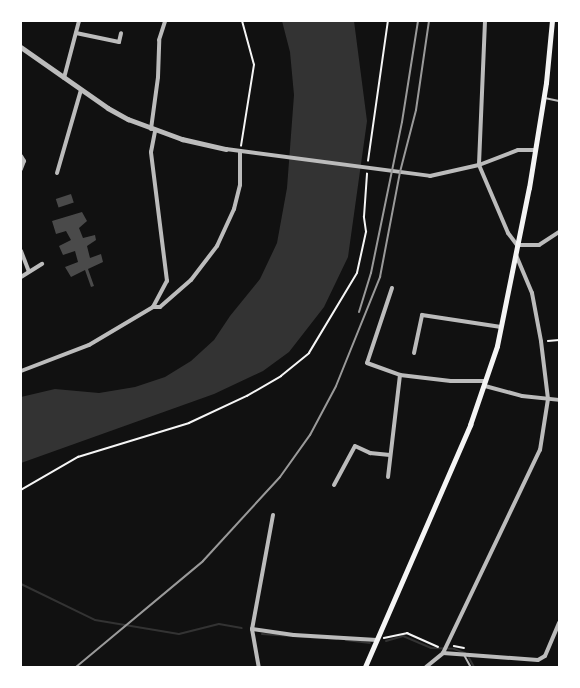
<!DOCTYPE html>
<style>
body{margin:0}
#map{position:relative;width:580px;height:688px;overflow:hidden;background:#111;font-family:"Open Sans",sans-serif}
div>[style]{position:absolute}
.water>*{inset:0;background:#333}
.stream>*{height:2px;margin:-1px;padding:0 1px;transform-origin:1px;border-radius:1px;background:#333}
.building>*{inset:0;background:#4a4a4a;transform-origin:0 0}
.path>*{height:1.5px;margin:-0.75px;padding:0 0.75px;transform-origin:0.75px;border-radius:0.75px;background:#f5f5f5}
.service>*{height:1.5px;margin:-0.75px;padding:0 0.75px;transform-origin:0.75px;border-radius:0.75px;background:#bcbcbc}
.minor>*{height:4px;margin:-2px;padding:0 2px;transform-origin:2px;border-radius:2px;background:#bcbcbc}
.tertiary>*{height:4.5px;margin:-2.25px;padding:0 2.25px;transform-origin:2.25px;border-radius:2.25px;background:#bcbcbc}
.secondary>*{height:4.5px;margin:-2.25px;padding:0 2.25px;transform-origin:2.25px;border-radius:2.25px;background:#f5f5f5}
.rail>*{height:2px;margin:-1px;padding:0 1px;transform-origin:1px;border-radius:1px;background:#9a9a9a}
span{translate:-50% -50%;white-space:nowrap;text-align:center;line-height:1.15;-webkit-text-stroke:4.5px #fff;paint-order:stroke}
.frame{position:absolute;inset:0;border:22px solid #fff;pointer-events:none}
</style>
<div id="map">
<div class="water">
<div style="clip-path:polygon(282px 21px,354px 21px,367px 121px,348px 257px,324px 307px,289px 352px,263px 371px,214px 394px,21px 463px,21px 397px,55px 389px,99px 393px,135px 387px,165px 377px,191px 361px,214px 340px,230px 316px,260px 279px,277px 243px,287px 188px,294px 95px,290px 52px)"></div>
</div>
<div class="stream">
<div style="left:21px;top:584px;width:82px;rotate:25.9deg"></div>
<div style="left:95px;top:620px;width:85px;rotate:9.5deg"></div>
<div style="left:179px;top:634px;width:41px;rotate:-14deg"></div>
<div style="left:219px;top:624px;width:23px;rotate:10deg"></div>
<div style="left:262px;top:634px;width:75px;rotate:3.8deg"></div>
<div style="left:346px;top:640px;width:24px;rotate:7deg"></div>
<div style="left:386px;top:641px;width:18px;rotate:-16deg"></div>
<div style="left:403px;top:636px;width:30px;rotate:23deg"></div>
<div style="left:431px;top:648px;width:23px;rotate:2deg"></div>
<div style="left:454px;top:649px;width:12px;rotate:20deg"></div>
<div style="left:469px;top:658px;width:10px;rotate:61deg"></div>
</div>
<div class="building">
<div style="left:71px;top:194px;width:9px;height:16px;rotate:72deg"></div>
<div style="clip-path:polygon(82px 212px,87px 221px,79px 228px,83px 238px,95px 235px,96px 240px,87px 246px,90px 258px,101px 254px,103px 262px,88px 269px,94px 286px,91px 287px,85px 270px,71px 277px,65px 267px,78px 262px,75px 251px,63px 255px,59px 246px,71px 240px,66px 231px,56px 234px,52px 221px)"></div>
</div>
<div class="path">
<div style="left:241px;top:146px;width:82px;rotate:-80.9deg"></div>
<div style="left:254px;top:65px;width:46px;rotate:-105.3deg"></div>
<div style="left:368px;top:161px;width:141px;rotate:-81.9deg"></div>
<div style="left:548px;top:341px;width:11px;rotate:-5deg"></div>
<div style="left:21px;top:490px;width:66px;rotate:-30.1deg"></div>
<div style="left:78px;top:457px;width:116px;rotate:-17deg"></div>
<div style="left:189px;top:423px;width:64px;rotate:-25deg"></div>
<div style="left:247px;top:396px;width:39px;rotate:-30deg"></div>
<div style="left:281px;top:376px;width:36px;rotate:-39deg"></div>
<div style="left:309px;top:353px;width:93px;rotate:-59deg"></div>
<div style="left:357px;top:273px;width:42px;rotate:-77.6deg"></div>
<div style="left:366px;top:232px;width:15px;rotate:-98deg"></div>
<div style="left:364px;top:217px;width:43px;rotate:-86deg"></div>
<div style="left:384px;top:638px;width:24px;rotate:-12deg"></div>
<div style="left:407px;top:633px;width:34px;rotate:24deg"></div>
<div style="left:454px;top:646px;width:10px;rotate:11deg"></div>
</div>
<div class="service">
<div style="left:545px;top:98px;width:14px;rotate:12deg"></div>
<div style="left:465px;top:656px;width:13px;rotate:61deg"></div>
</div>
<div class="minor">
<div style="left:485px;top:21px;width:144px;rotate:92.4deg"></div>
<div style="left:479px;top:165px;width:74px;rotate:66.9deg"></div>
<div style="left:508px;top:233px;width:15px;rotate:53deg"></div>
<div style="left:517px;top:245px;width:22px"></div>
<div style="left:539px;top:245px;width:24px;rotate:-33deg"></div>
<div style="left:76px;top:33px;width:44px;rotate:11.8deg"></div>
<div style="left:119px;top:42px;width:9px;rotate:-77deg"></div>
<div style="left:64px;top:78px;width:59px;rotate:-75.3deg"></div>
<div style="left:151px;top:129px;width:52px;rotate:-82.3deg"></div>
<div style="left:158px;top:77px;width:37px;rotate:-88deg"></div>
<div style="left:159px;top:40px;width:20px;rotate:-72deg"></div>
<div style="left:226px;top:149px;width:206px;rotate:7.5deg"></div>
<div style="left:430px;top:176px;width:50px;rotate:-12.7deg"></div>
<div style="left:479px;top:165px;width:42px;rotate:-21deg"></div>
<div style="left:518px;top:150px;width:16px"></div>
<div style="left:21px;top:156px;width:6px;rotate:59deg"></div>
<div style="left:24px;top:161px;width:9px;rotate:111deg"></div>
<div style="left:57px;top:173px;width:86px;rotate:-73.9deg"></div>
<div style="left:21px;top:251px;width:22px;rotate:69deg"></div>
<div style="left:21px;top:277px;width:25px;rotate:-32deg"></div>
<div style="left:392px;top:288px;width:79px;rotate:108.4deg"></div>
<div style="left:367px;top:363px;width:35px;rotate:20deg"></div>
<div style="left:400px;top:375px;width:51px;rotate:6.7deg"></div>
<div style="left:451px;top:381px;width:34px"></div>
<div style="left:153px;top:307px;width:30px;rotate:-62deg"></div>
<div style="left:167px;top:281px;width:130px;rotate:-97.1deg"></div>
<div style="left:151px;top:152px;width:21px;rotate:-79deg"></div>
<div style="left:414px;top:353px;width:39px;rotate:-78deg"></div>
<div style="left:422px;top:315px;width:80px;rotate:8.6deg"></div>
<div style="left:21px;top:371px;width:73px;rotate:-20.9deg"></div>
<div style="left:89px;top:345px;width:74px;rotate:-30.7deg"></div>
<div style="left:153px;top:307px;width:7px"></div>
<div style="left:160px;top:307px;width:41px;rotate:-41.1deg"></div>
<div style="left:191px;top:280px;width:43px;rotate:-52.6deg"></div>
<div style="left:217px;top:246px;width:41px;rotate:-65.3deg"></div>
<div style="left:234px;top:209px;width:25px;rotate:-76deg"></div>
<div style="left:240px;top:185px;width:34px;rotate:-90deg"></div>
<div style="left:485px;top:386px;width:38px;rotate:15deg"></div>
<div style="left:522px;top:396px;width:37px;rotate:6deg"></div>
<div style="left:388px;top:477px;width:103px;rotate:-83.3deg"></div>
<div style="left:334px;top:485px;width:44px;rotate:-61.7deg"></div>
<div style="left:355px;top:446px;width:17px;rotate:25deg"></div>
<div style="left:370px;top:453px;width:20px;rotate:6deg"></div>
<div style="left:273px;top:515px;width:116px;rotate:100.4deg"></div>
<div style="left:252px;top:629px;width:42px;rotate:8.1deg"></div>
<div style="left:294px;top:635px;width:83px;rotate:3.4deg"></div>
<div style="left:252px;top:629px;width:39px;rotate:80deg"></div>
<div style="left:443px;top:653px;width:225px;rotate:-64.5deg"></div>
<div style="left:540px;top:450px;width:52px;rotate:-81.1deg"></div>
<div style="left:548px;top:399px;width:58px;rotate:-96.9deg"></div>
<div style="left:541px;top:341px;width:49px;rotate:-100.6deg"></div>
<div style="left:532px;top:293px;width:41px;rotate:-112.8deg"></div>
<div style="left:426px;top:667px;width:22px;rotate:-39deg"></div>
<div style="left:443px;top:653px;width:95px;rotate:4.2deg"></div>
<div style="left:538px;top:660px;width:8px;rotate:-30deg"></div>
<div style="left:545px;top:656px;width:36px;rotate:-67deg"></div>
</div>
<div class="tertiary">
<div style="left:21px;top:47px;width:106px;rotate:35deg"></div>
<div style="left:108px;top:108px;width:23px;rotate:29deg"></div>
<div style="left:128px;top:119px;width:58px;rotate:20.3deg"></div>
<div style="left:182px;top:139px;width:45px;rotate:12.8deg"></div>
</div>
<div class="secondary">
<div style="left:365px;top:667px;width:264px;rotate:-66.5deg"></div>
<div style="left:470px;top:425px;width:83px;rotate:-71.1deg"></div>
<div style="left:497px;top:346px;width:161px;rotate:-78.6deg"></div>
<div style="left:529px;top:188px;width:106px;rotate:-80.8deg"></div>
<div style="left:546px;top:83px;width:62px;rotate:-84.5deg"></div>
</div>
<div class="rail">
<div style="left:359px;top:312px;width:41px;rotate:-72.9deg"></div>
<div style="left:371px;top:273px;width:154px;rotate:-78.4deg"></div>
<div style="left:402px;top:122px;width:102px;rotate:-81deg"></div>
<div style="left:76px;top:667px;width:165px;rotate:-39.8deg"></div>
<div style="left:203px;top:561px;width:114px;rotate:-47.5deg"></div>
<div style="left:280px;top:477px;width:52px;rotate:-54.5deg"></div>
<div style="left:310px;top:435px;width:55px;rotate:-62deg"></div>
<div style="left:336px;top:386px;width:118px;rotate:-68deg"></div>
<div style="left:380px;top:277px;width:107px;rotate:-79.2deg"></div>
<div style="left:400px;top:172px;width:64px;rotate:-75.5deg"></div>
<div style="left:416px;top:110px;width:90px;rotate:-81.7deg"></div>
</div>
<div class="frame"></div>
</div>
